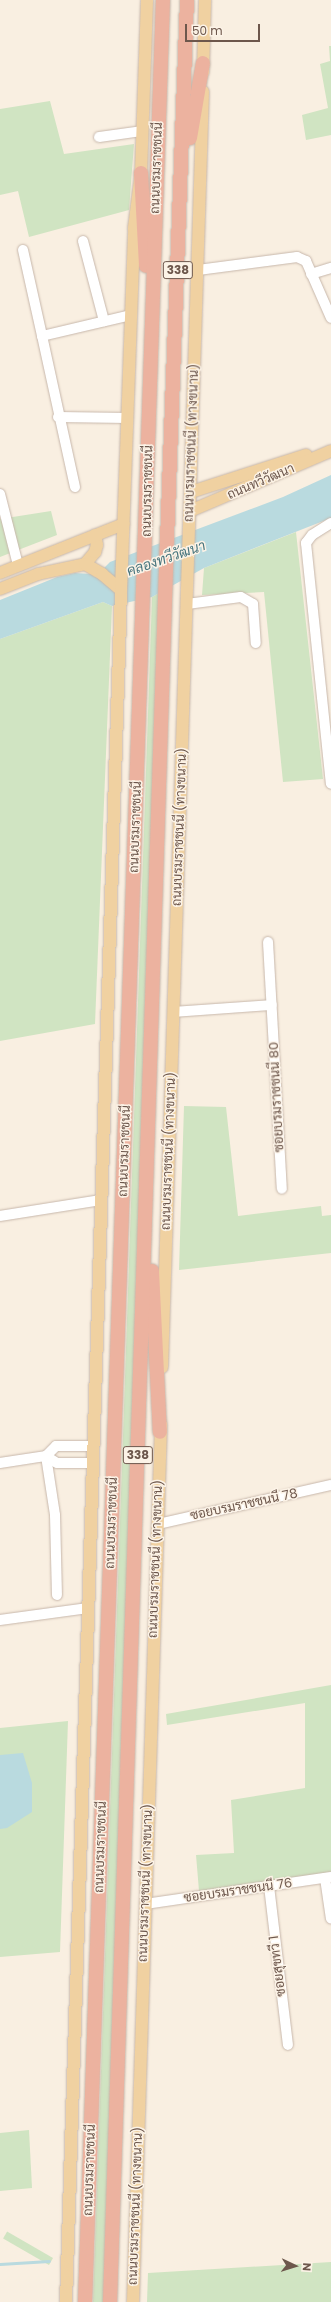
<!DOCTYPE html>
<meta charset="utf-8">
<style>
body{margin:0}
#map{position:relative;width:331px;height:2302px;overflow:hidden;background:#f9efe1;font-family:Poppins,Sarabun,sans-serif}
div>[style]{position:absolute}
.green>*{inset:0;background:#d0e4c2;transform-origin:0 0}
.water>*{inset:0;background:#b9dadf}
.stream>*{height:3px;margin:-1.5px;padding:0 1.5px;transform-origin:1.5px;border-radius:1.5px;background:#b9dadf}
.roads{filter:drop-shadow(0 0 1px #c7b7ab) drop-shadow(0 0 1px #c7b7ab)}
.minor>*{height:10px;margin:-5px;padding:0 5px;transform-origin:5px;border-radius:5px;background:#fff}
.major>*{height:12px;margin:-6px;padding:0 6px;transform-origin:6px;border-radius:6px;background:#f0d1a1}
.highway>*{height:14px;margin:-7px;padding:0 7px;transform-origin:7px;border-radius:7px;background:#ecb29f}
span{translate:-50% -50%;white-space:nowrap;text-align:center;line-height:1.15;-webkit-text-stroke:3px #fcf3e7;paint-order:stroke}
.shield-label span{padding:1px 3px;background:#fcf3e7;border:1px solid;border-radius:3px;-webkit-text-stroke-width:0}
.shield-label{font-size:12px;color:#6d574c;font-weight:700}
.street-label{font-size:13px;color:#6d574c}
.water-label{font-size:14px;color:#48757e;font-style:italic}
.north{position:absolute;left:275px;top:2246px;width:40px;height:40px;-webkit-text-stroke:3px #fcf3e7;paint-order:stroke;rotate:94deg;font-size:11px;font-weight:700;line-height:16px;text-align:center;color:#6d574c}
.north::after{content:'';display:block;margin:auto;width:14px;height:18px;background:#6d574c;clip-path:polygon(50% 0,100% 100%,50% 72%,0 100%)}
.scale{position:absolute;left:185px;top:24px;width:75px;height:18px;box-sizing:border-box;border:2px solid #6d574c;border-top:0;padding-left:5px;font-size:12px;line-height:14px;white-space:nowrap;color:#6d574c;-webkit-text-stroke:3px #fcf3e7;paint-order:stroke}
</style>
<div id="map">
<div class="green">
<div style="clip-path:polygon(329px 46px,331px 46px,331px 135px,306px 140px,302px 115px,328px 108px,320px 64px,330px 61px)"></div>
<div style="clip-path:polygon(50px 101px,64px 154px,134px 144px,129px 210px,29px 237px,18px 191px,0 195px,0 109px)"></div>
<div style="clip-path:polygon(51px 511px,57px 535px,0 557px,0 519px)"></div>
<div style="clip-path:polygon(296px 532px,323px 779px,283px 782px,264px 592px,202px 595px,204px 568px)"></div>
<div style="clip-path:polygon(161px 592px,105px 2302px,93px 2302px,152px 597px)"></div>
<div style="clip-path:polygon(103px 602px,112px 606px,95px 1024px,0 1041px,0 639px)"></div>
<div style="clip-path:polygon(184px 1106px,226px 1107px,238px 1216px,321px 1206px,322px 1216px,331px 1215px,331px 1253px,179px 1270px)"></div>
<div style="clip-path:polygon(331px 1685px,331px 1874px,199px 1891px,196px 1855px,234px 1853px,231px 1800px,305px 1788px,305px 1703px,167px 1725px,166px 1714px)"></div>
<div style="clip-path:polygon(68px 1721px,60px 1952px,0 1957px,0 1728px)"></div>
<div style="clip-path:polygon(29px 2130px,32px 2188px,0 2191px,0 2133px)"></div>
<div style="left:53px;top:2258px;width:8px;height:53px;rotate:120deg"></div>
<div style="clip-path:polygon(331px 2262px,331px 2302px,147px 2302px,148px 2273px)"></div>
</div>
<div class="water">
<div style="clip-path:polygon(331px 475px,331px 518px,204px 568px,152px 597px,112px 606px,103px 602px,0 639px,0 600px,57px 577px,75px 573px,91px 574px,95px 577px,110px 562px,283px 497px)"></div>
<div style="clip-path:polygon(23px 1753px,32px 1783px,32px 1812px,7px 1828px,0 1829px,0 1755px)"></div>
</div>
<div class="stream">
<div style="left:0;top:2264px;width:49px;rotate:-3.5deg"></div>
</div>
<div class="roads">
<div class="minor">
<div style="left:99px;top:137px;width:43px;rotate:-7.9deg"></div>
<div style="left:83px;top:241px;width:83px;rotate:75.3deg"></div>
<div style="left:23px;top:250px;width:88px;rotate:77.5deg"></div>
<div style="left:198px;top:270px;width:100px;rotate:-7.5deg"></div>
<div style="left:297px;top:257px;width:10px;rotate:24deg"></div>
<div style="left:306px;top:261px;width:62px;rotate:66.3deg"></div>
<div style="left:311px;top:274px;width:21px;rotate:-17deg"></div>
<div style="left:58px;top:417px;width:70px;rotate:0.8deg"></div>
<div style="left:75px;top:487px;width:155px;rotate:-102.3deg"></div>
<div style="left:42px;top:336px;width:91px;rotate:-13.3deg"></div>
<div style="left:0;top:494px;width:73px;rotate:75.8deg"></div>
<div style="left:331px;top:523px;width:22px;rotate:148deg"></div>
<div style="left:312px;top:535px;width:10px;rotate:127deg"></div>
<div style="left:306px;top:543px;width:242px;rotate:84.1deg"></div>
<div style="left:187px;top:604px;width:54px;rotate:-7.4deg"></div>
<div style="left:241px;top:597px;width:14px;rotate:30deg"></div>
<div style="left:253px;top:604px;width:39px;rotate:86deg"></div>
<div style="left:268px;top:942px;width:247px;rotate:86.8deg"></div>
<div style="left:174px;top:1012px;width:98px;rotate:-4.1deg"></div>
<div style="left:0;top:1216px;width:102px;rotate:-9deg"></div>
<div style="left:0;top:1463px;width:47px;rotate:-8.7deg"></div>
<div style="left:46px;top:1456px;width:60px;rotate:81.3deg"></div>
<div style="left:55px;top:1515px;width:80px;rotate:88.6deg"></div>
<div style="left:93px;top:1463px;width:36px;rotate:180deg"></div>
<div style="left:57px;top:1463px;width:13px;rotate:-148deg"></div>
<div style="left:46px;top:1456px;width:14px;rotate:-45deg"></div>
<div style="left:56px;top:1446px;width:37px"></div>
<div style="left:158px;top:1524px;width:177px;rotate:-12.7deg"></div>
<div style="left:0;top:1620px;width:89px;rotate:-7.8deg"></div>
<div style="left:325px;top:1878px;width:41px;rotate:81.7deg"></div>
<div style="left:269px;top:1886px;width:160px;rotate:83.2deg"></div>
<div style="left:145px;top:1904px;width:188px;rotate:-8.3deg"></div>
</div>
<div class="major">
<div style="left:203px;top:72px;width:72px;rotate:-88.4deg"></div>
<div style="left:191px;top:492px;width:121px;rotate:-17.8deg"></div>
<div style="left:190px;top:511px;width:153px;rotate:-23.1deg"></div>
<div style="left:85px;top:564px;width:16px;rotate:-50deg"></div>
<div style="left:95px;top:552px;width:7px;rotate:-74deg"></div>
<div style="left:97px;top:545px;width:10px;rotate:-101deg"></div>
<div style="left:0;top:573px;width:133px;rotate:-21.6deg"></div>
<div style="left:0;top:589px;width:41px;rotate:-21.5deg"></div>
<div style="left:38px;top:574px;width:48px;rotate:-12deg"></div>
<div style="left:85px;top:564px;width:20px;rotate:30deg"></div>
<div style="left:102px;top:574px;width:25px;rotate:40deg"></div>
<div style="left:162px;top:1367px;width:1276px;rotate:-88.16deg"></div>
<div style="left:66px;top:2302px;width:1713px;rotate:-88.16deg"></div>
<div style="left:121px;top:590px;width:362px;rotate:-87.9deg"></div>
<div style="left:134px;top:228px;width:55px;rotate:-82.7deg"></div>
<div style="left:141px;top:173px;width:173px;rotate:-88deg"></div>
<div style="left:133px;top:2302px;width:878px;rotate:-88.17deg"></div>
</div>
<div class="highway">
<div style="left:190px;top:138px;width:76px;rotate:-80.2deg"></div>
<div style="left:141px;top:173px;width:93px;rotate:86.9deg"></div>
<div style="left:152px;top:1271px;width:161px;rotate:87.2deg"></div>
<div style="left:85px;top:2302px;width:2303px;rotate:-88.06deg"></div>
<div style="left:110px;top:2302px;width:1763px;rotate:-88.15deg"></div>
<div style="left:167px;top:540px;width:540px;rotate:-87.88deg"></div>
</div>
</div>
<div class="shield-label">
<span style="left:178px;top:270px">338</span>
<span style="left:138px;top:1455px">338</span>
</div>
<div class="street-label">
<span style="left:157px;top:168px;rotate:-88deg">ถนนบรมราชชนนี</span>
<span style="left:192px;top:443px;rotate:-88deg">ถนนบรมราชชนนี (ทางขนาน)</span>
<span style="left:261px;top:482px;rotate:-23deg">ถนนทวีวัฒนา</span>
<span style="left:148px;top:491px;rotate:-89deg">ถนนบรมราชชนนี</span>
<span style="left:136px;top:827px;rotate:-88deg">ถนนบรมราชชนนี</span>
<span style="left:180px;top:827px;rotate:-88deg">ถนนบรมราชชนนี (ทางขนาน)</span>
<span style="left:277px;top:1097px;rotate:-93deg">ซอยบรมราชชนนี 80</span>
<span style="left:125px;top:1151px;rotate:-88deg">ถนนบรมราชชนนี</span>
<span style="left:169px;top:1151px;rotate:-88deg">ถนนบรมราชชนนี (ทางขนาน)</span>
<span style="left:244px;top:1505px;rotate:-12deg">ซอยบรมราชชนนี 78</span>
<span style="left:112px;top:1523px;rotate:-88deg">ถนนบรมราชชนนี</span>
<span style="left:156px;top:1559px;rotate:-88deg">ถนนบรมราชชนนี (ทางขนาน)</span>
<span style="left:101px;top:1847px;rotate:-88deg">ถนนบรมราชชนนี</span>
<span style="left:146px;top:1883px;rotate:-88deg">ถนนบรมราชชนนี (ทางขนาน)</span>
<span style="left:238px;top:1891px;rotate:-8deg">ซอยบรมราชชนนี 76</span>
<span style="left:278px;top:1966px;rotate:-97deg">ซอยสุขทวี 1</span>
<span style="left:90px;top:2170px;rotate:-88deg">ถนนบรมราชชนนี</span>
<span style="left:136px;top:2206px;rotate:-88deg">ถนนบรมราชชนนี (ทางขนาน)</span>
</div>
<div class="water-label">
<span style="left:166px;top:558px;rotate:-19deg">คลองทวีวัฒนา</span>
</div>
<div class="north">N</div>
<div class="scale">50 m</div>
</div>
